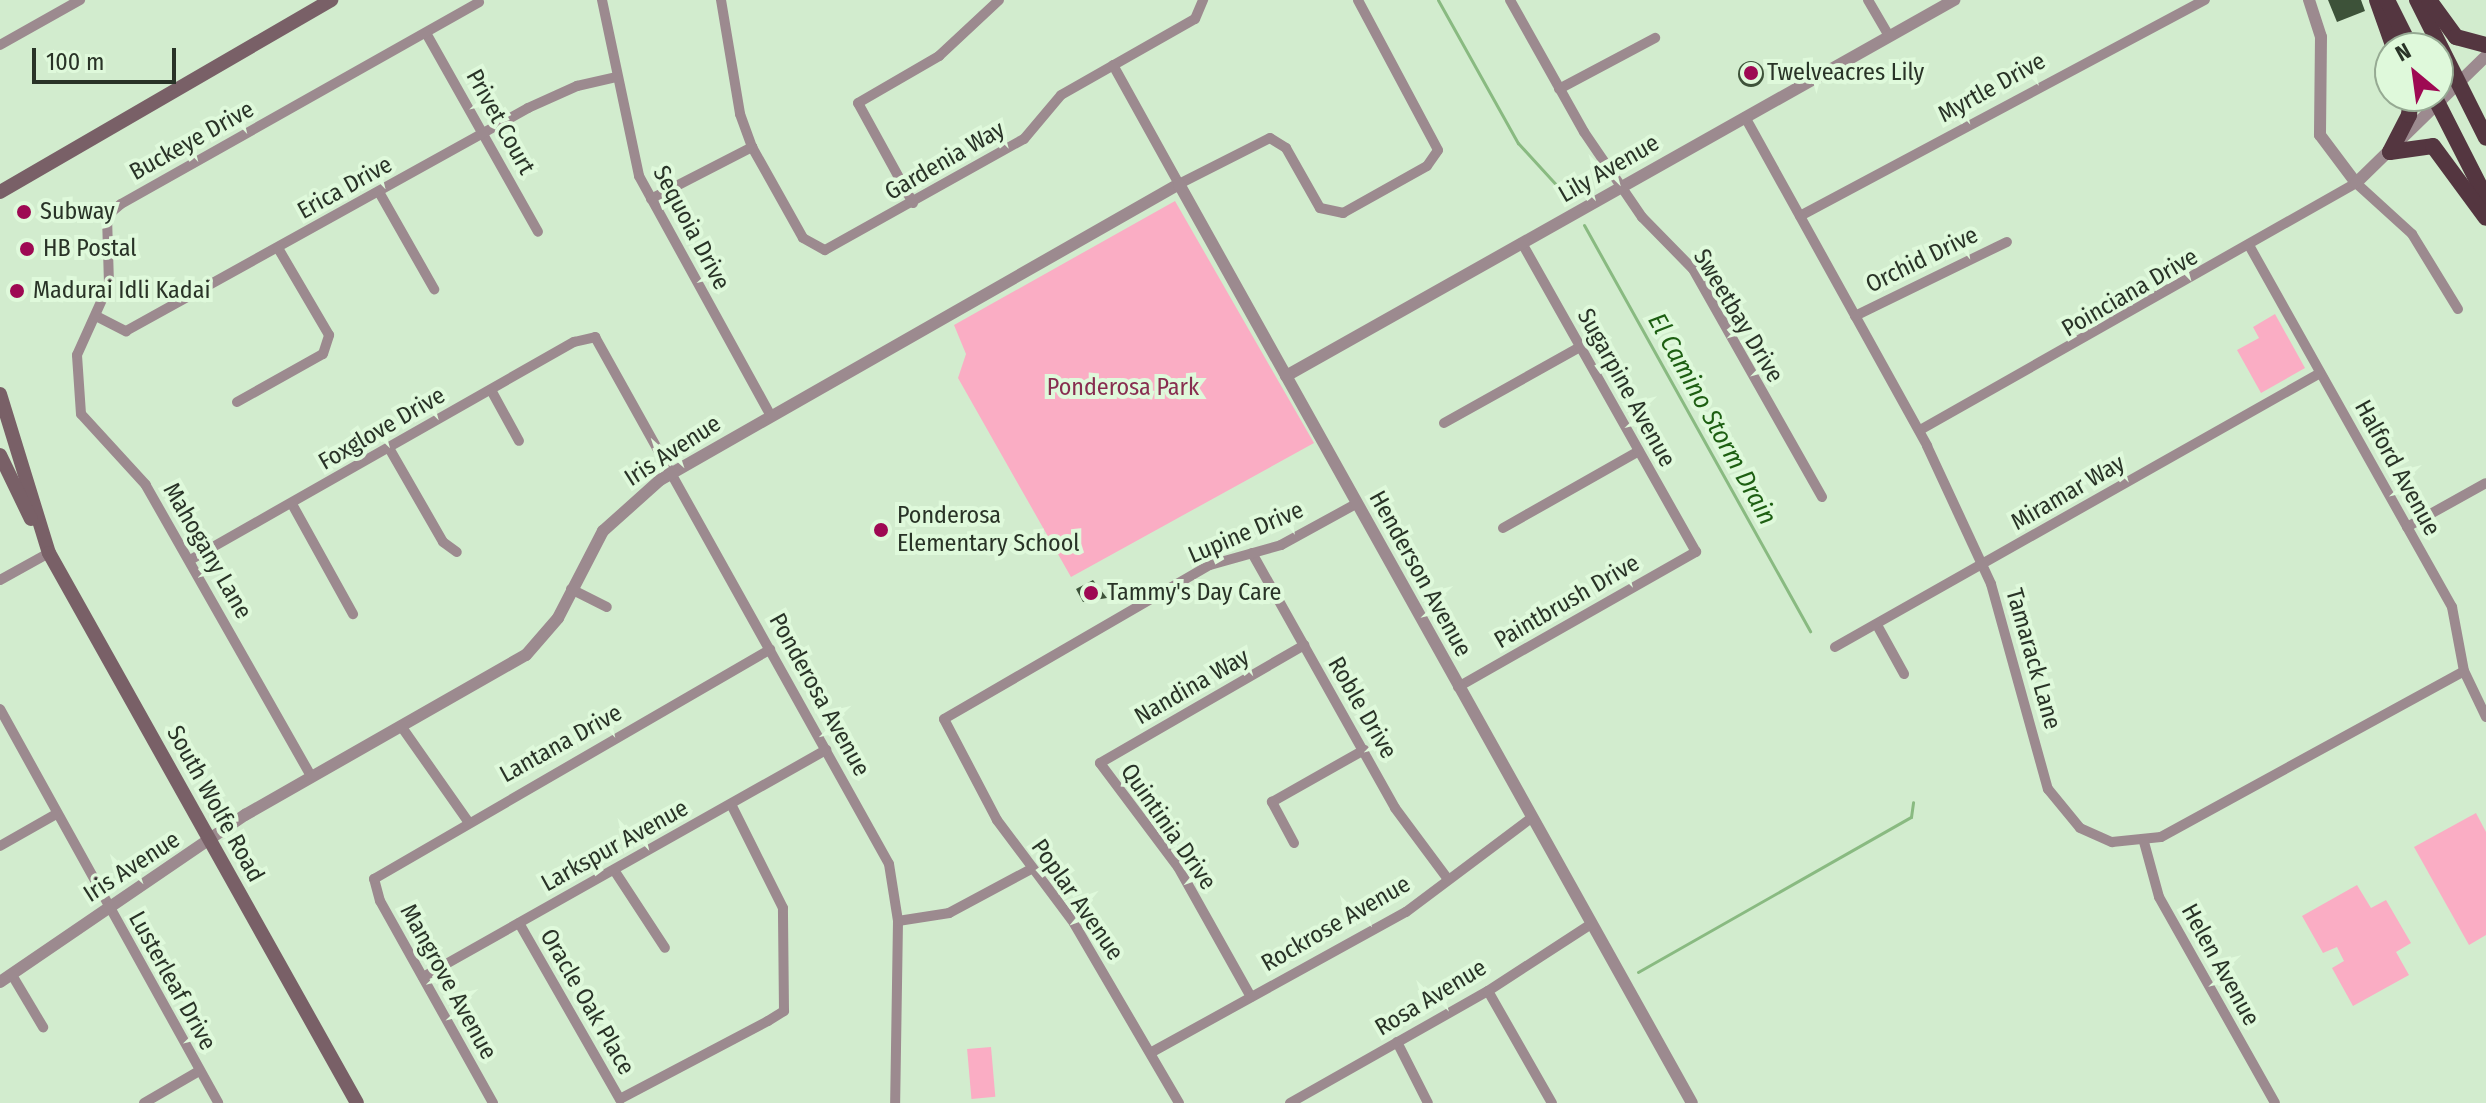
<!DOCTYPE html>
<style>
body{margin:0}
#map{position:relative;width:2486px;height:1103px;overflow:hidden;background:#d2ecce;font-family:"Fira Sans Condensed",sans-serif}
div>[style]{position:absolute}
.green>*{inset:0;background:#faadc4;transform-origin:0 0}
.stream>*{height:3px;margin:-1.5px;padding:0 1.5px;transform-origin:1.5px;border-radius:1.5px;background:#89ba81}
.building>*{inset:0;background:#3d5239}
.round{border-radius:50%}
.minor>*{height:10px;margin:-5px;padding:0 5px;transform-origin:5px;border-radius:5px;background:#9c8a8f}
.tertiary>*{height:12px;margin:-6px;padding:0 6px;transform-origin:6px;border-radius:6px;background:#9c8a8f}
.secondary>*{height:14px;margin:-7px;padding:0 7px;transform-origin:7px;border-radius:7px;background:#796067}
.trunk>*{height:16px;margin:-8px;padding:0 8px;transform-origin:8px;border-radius:8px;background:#543640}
.dots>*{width:22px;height:22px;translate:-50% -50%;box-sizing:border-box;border:4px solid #dff9db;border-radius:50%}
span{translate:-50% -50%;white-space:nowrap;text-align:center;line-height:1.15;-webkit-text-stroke:8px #dff9db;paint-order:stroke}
.poi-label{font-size:24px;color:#293327}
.left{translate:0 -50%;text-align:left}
.street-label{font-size:24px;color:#293327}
.park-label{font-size:24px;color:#882e50}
.water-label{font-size:26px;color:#1d5f12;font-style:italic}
.north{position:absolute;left:2374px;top:32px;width:80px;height:80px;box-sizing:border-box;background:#dff9db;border:2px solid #96aa93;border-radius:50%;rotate:331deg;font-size:22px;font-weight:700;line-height:32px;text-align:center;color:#293327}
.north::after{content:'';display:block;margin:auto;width:28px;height:36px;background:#9e0953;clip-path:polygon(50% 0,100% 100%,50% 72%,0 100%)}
.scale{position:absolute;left:32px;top:48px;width:144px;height:36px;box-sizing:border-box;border:4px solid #293327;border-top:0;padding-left:10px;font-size:24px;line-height:28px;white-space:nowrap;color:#293327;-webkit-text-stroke:6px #dff9db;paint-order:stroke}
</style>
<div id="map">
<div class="green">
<div style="clip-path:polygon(1175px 201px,1314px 443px,1071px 577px,958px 378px,966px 354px,954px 325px)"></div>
<div style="clip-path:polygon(2275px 314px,2305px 368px,2261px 393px,2237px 350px,2259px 338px,2253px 327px)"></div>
<div style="clip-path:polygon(2476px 813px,2486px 832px,2486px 935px,2469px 945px,2414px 847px)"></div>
<div style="clip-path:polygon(2357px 885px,2371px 908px,2386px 900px,2411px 943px,2396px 952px,2409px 975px,2353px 1006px,2332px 968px,2344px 961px,2337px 947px,2323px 953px,2302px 916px)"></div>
<div style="left:991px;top:1047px;width:50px;height:24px;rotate:85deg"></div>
</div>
<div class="stream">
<div style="left:1438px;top:0;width:164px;rotate:60.8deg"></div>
<div style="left:1518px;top:143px;width:77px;rotate:47.6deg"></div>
<div style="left:1584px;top:225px;width:465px;rotate:60.9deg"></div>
<div style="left:1638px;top:972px;width:314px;rotate:-29.6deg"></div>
<div style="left:1911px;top:817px;width:15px;rotate:-82deg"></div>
</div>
<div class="building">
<div style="clip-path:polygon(2328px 0,2361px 0,2365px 11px,2337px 22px)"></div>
<div class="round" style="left:1738px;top:61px;width:26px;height:26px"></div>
<div style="clip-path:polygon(1093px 580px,1107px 598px,1083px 602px,1076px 589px)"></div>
</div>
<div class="minor">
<div style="left:602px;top:0;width:180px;rotate:78.1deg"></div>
<div style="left:639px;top:176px;width:274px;rotate:61.2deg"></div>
<div style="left:721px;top:0;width:116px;rotate:80.5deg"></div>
<div style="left:740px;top:114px;width:35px;rotate:70deg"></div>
<div style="left:752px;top:147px;width:104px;rotate:60.7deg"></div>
<div style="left:803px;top:238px;width:25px;rotate:29deg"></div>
<div style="left:825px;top:250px;width:228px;rotate:-29.2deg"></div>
<div style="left:1024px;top:139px;width:57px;rotate:-49.9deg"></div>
<div style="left:1061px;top:95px;width:154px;rotate:-29.6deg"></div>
<div style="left:1195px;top:19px;width:21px;rotate:-67deg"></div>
<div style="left:1510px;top:0;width:151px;rotate:60.7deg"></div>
<div style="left:1584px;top:132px;width:103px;rotate:55.7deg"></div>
<div style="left:1642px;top:217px;width:73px;rotate:45.6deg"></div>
<div style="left:1693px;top:269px;width:262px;rotate:60.5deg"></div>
<div style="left:1868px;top:0;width:42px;rotate:59.7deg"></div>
<div style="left:426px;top:33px;width:228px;rotate:60.6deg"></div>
<div style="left:0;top:45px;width:92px;rotate:-29.4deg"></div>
<div style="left:1113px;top:65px;width:136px;rotate:61deg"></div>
<div style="left:1179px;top:184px;width:102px;rotate:-26.8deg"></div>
<div style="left:1270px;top:138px;width:19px;rotate:32deg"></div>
<div style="left:1286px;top:148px;width:69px;rotate:60.5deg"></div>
<div style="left:1320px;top:208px;width:24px;rotate:12deg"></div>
<div style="left:1343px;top:213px;width:96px;rotate:-29.2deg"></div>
<div style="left:1427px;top:166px;width:19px;rotate:-55deg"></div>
<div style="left:1438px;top:150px;width:170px;rotate:-118.1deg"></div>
<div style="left:1559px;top:89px;width:109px;rotate:-28deg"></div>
<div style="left:1745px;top:117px;width:376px;rotate:61deg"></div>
<div style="left:1927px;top:446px;width:152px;rotate:65.1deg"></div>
<div style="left:1991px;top:584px;width:213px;rotate:74.5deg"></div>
<div style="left:2048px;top:789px;width:50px;rotate:50.6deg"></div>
<div style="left:2080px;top:828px;width:35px;rotate:24deg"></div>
<div style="left:2112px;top:842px;width:49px;rotate:-5.8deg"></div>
<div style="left:2161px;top:837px;width:345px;rotate:-28.7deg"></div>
<div style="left:379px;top:192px;width:112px;rotate:60.4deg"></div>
<div style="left:651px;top:199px;width:114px;rotate:-27.2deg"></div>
<div style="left:913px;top:203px;width:114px;rotate:-118.8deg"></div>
<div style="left:858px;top:103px;width:94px;rotate:-30.1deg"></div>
<div style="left:939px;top:56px;width:82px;rotate:-43deg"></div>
<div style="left:1800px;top:216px;width:459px;rotate:-28.1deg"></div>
<div style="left:2250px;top:247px;width:413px;rotate:60.7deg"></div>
<div style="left:2452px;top:607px;width:65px;rotate:79.4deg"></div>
<div style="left:2464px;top:671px;width:51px;rotate:64.4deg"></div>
<div style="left:96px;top:316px;width:34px;rotate:27deg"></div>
<div style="left:126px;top:331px;width:460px;rotate:-29deg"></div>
<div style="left:528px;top:108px;width:54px;rotate:-24.2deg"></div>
<div style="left:577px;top:86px;width:41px;rotate:-12.7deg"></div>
<div style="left:1855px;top:316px;width:169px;rotate:-26deg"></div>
<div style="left:491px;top:390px;width:58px;rotate:61.2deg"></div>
<div style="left:237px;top:402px;width:98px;rotate:-29.2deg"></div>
<div style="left:323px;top:354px;width:20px;rotate:-72deg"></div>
<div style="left:329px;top:335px;width:101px;rotate:-120.4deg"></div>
<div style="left:1444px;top:423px;width:156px;rotate:-29.2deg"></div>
<div style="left:1920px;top:430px;width:501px;rotate:-29.53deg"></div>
<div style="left:2356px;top:183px;width:76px;rotate:42.3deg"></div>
<div style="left:2412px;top:234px;width:88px;rotate:58.5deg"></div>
<div style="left:389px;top:448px;width:108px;rotate:60.1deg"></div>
<div style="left:443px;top:542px;width:17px;rotate:36deg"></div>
<div style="left:292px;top:504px;width:126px;rotate:61deg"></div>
<div style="left:2407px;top:527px;width:90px;rotate:-29.1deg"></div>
<div style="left:1503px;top:528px;width:156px;rotate:-29.5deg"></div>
<div style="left:1252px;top:553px;width:292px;rotate:60.7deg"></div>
<div style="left:1395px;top:808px;width:87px;rotate:53.4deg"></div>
<div style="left:190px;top:560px;width:442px;rotate:-29.6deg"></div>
<div style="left:574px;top:342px;width:22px;rotate:-13deg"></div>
<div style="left:595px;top:337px;width:603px;rotate:60.84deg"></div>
<div style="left:889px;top:864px;width:58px;rotate:81deg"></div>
<div style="left:898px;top:921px;width:182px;rotate:90.9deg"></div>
<div style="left:0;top:580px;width:56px;rotate:-28.9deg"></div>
<div style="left:571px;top:589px;width:40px;rotate:26.6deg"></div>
<div style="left:1877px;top:625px;width:56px;rotate:61.1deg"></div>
<div style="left:1835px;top:647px;width:557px;rotate:-29.46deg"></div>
<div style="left:1458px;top:687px;width:274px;rotate:-29.6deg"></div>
<div style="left:1696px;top:552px;width:355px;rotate:-119.4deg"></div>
<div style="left:0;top:709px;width:450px;rotate:61deg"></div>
<div style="left:401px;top:726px;width:115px;rotate:54.9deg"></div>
<div style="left:311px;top:776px;width:335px;rotate:-119.6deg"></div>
<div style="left:146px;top:485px;width:96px;rotate:-132.5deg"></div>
<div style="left:81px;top:414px;width:59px;rotate:-93.9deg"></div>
<div style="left:77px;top:355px;width:78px;rotate:-65.7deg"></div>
<div style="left:109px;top:284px;width:68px;rotate:-91.7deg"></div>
<div style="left:107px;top:216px;width:18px;rotate:-41deg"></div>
<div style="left:121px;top:204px;width:411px;rotate:-29.4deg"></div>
<div style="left:2144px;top:842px;width:57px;rotate:74.7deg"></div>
<div style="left:2159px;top:897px;width:236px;rotate:60.6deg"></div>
<div style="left:1294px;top:843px;width:47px;rotate:-118.2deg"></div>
<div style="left:1272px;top:802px;width:106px;rotate:-29.5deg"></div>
<div style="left:0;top:846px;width:64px;rotate:-29.7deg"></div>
<div style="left:614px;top:870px;width:93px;rotate:56.8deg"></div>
<div style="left:898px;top:921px;width:52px;rotate:-8.9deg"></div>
<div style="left:949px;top:913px;width:93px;rotate:-28.2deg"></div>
<div style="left:519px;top:923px;width:203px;rotate:60.2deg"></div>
<div style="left:620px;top:1099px;width:167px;rotate:-27.8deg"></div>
<div style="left:768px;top:1021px;width:19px;rotate:-32deg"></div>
<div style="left:784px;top:1011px;width:103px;rotate:-90.6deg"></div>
<div style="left:783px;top:908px;width:116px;rotate:-116.6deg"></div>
<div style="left:12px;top:975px;width:61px;rotate:59.2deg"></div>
<div style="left:423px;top:977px;width:463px;rotate:-29.4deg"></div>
<div style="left:1488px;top:991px;width:129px;rotate:60.3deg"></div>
<div style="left:1251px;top:997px;width:149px;rotate:-119.3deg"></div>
<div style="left:1178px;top:867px;width:130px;rotate:-126.9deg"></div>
<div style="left:1100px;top:763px;width:236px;rotate:-30deg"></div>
<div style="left:1397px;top:1042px;width:68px;rotate:63.1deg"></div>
<div style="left:1152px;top:1052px;width:290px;rotate:-28.9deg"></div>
<div style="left:1406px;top:912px;width:156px;rotate:-36.9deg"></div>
<div style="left:144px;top:1103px;width:64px;rotate:-30.2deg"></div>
<div style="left:493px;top:1103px;width:231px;rotate:-119.2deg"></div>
<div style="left:380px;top:901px;width:23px;rotate:-105deg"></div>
<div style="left:374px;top:879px;width:458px;rotate:-30.1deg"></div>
<div style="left:1179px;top:1103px;width:208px;rotate:-120.3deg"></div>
<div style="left:1074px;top:923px;width:129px;rotate:-126.8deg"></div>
<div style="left:997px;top:820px;width:114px;rotate:-117.7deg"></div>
<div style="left:944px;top:719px;width:307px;rotate:-30.1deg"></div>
<div style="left:1210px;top:565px;width:74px;rotate:-15.7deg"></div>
<div style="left:1281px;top:545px;width:85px;rotate:-28.7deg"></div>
<div style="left:1290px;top:1103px;width:227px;rotate:-29.5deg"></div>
<div style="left:1488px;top:991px;width:123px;rotate:-33deg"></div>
</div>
<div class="tertiary">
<div style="left:2309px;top:0;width:39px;rotate:72deg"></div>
<div style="left:2321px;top:37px;width:98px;rotate:90.6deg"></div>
<div style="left:2320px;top:135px;width:60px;rotate:53.1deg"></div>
<div style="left:2356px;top:183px;width:182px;rotate:-44.3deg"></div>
<div style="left:1286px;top:376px;width:767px;rotate:-29.37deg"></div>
<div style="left:0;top:982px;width:297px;rotate:-34.3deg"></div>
<div style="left:245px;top:815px;width:323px;rotate:-29.7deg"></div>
<div style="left:526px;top:655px;width:49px;rotate:-49.1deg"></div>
<div style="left:558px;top:618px;width:98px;rotate:-62.7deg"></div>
<div style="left:603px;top:531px;width:76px;rotate:-41.8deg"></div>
<div style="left:660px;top:480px;width:597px;rotate:-29.7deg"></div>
<div style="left:1179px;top:184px;width:1052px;rotate:60.83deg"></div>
</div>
<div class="secondary">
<div style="left:0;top:192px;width:383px;rotate:-30.1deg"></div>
<div style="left:0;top:394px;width:166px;rotate:72.9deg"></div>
<div style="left:49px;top:553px;width:630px;rotate:60.75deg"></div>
<div style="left:0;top:455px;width:71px;rotate:64.2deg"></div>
</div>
<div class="trunk">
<div style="left:2377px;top:0;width:51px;rotate:70.5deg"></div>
<div style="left:2387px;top:0;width:54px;rotate:63.4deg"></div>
<div style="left:2417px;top:0;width:154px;rotate:63.4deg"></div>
<div style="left:2429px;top:0;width:46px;rotate:53.9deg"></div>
<div style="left:2456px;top:37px;width:31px;rotate:15deg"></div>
<div style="left:2434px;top:96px;width:114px;rotate:63deg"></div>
<div style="left:2390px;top:152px;width:43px;rotate:-7.9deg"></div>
<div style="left:2433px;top:146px;width:89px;rotate:53.6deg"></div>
<div style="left:2390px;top:152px;width:42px;rotate:-62.8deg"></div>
<div style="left:2409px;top:115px;width:19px;rotate:-84deg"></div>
</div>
<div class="dots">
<div style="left:1751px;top:73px;background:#9e0953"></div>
<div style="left:24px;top:212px;background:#9e0953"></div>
<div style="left:27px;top:249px;background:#9e0953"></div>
<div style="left:17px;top:291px;background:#9e0953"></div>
<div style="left:881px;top:530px;background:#9e0953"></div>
<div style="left:1091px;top:593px;background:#9e0953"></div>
</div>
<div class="poi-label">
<span class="left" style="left:1767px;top:73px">Twelveacres Lily</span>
<span class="left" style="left:40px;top:212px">Subway</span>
<span class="left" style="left:43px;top:249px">HB Postal</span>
<span class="left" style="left:33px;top:291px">Madurai Idli Kadai</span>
<span class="left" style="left:897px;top:530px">Ponderosa<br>Elementary School</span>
<span class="left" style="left:1107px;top:593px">Tammy's Day Care</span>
</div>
<div class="street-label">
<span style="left:1992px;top:88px;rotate:-29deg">Myrtle Drive</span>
<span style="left:500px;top:122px;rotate:61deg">Privet Court</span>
<span style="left:192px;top:141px;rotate:-29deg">Buckeye Drive</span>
<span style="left:945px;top:161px;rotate:-30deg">Gardenia Way</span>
<span style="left:1609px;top:169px;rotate:-30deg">Lily Avenue</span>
<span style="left:345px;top:188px;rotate:-29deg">Erica Drive</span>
<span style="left:691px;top:228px;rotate:62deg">Sequoia Drive</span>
<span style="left:1922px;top:260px;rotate:-26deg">Orchid Drive</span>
<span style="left:2130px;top:293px;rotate:-30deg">Poinciana Drive</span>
<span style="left:1738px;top:316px;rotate:59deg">Sweetbay Drive</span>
<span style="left:1626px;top:388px;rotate:61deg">Sugarpine Avenue</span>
<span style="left:382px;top:429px;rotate:-30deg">Foxglove Drive</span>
<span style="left:673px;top:451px;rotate:-33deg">Iris Avenue</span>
<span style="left:2397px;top:468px;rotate:61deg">Halford Avenue</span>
<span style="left:2068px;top:493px;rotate:-30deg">Miramar Way</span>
<span style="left:1246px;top:533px;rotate:-23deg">Lupine Drive</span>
<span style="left:207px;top:551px;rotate:60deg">Mahogany Lane</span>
<span style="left:1420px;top:574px;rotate:61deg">Henderson Avenue</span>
<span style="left:1567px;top:602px;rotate:-30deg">Paintbrush Drive</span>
<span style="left:2033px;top:659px;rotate:74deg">Tamarack Lane</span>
<span style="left:1192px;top:687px;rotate:-30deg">Nandina Way</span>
<span style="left:819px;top:695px;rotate:61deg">Ponderosa Avenue</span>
<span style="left:1362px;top:708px;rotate:60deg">Roble Drive</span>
<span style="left:561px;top:744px;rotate:-29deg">Lantana Drive</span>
<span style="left:215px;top:804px;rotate:61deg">South Wolfe Road</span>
<span style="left:1168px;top:827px;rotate:55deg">Quintinia Drive</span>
<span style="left:615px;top:846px;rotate:-29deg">Larkspur Avenue</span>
<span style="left:132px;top:867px;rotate:-33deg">Iris Avenue</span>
<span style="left:1077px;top:900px;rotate:55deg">Poplar Avenue</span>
<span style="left:1336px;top:924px;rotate:-30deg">Rockrose Avenue</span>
<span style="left:2220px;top:965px;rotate:61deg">Helen Avenue</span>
<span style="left:172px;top:981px;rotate:61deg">Lusterleaf Drive</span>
<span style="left:448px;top:982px;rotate:61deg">Mangrove Avenue</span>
<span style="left:1431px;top:998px;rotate:-31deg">Rosa Avenue</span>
<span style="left:587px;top:1002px;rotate:60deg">Oracle Oak Place</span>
</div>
<div class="park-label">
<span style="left:1123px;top:388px">Ponderosa Park</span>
</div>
<div class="water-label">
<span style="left:1712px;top:419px;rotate:61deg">El Camino Storm Drain</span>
</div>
<div class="north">N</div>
<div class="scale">100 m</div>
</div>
